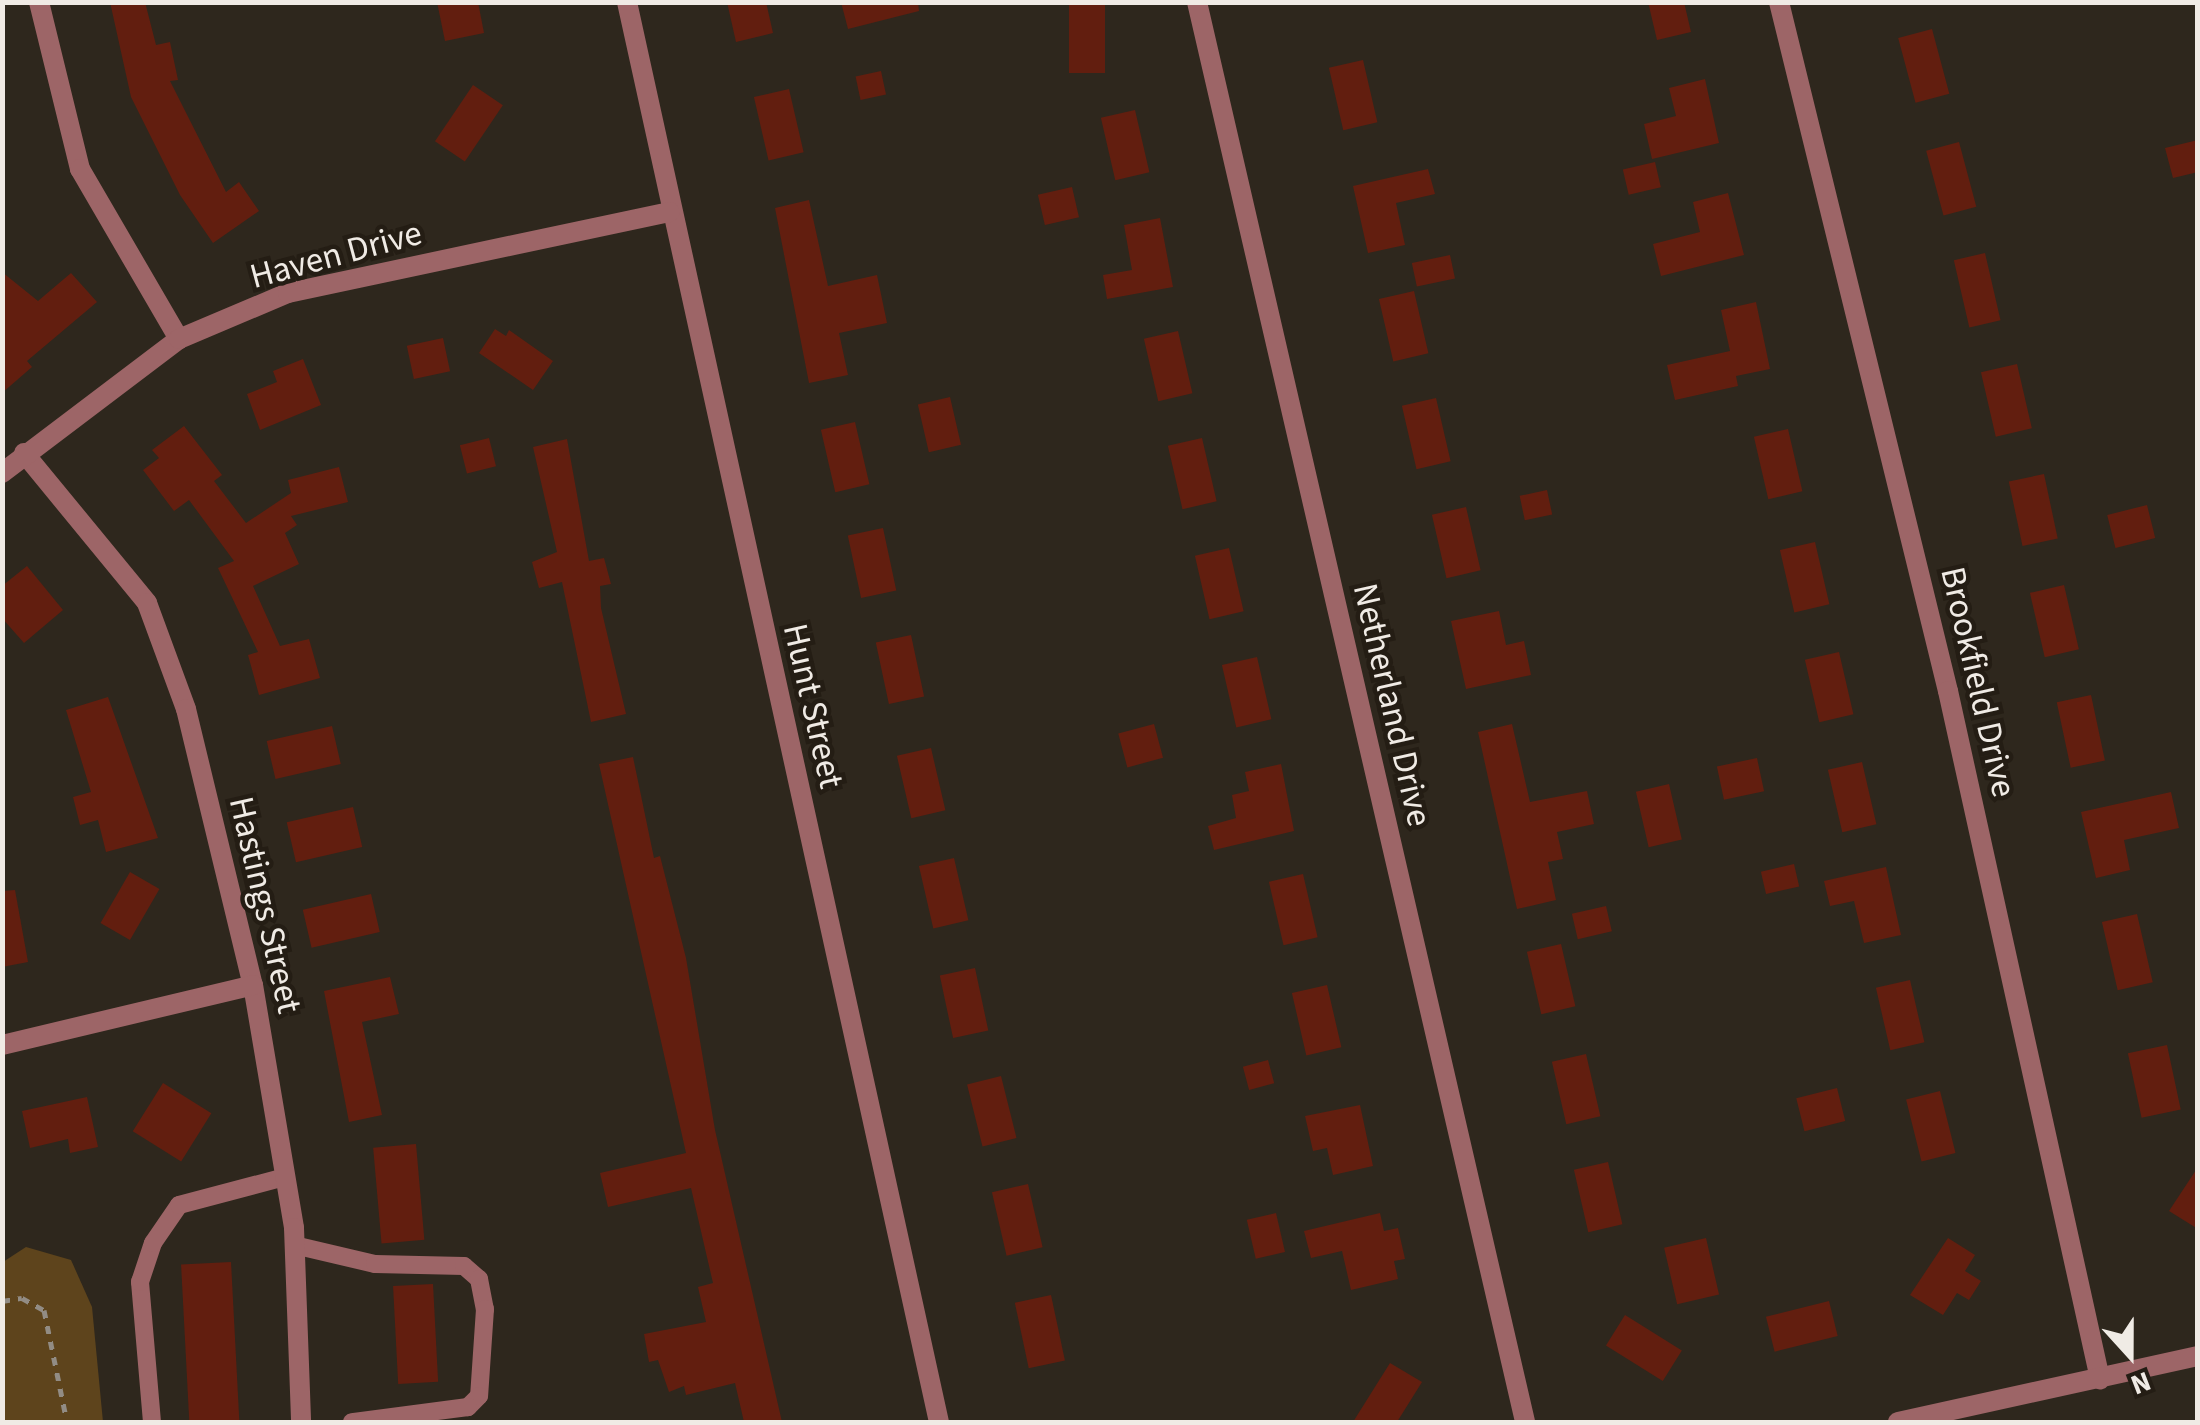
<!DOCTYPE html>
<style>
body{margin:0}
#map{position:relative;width:2200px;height:1425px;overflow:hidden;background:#2e271d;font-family:"Source Sans 3",sans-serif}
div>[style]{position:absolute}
.green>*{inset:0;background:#5e441c}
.building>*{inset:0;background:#621e0f;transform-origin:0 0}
.path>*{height:5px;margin-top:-2.5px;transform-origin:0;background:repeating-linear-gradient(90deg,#928c84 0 8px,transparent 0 16px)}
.service>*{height:18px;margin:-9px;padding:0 9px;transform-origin:9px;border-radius:9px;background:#9d6567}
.minor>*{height:20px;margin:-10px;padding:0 10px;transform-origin:10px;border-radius:10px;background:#9d6567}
span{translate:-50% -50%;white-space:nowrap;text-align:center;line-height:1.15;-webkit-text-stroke:9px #241d14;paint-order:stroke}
.street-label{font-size:35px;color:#f0ebe5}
.frame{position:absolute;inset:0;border:5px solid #f0ebe5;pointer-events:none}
.north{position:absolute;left:2080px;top:1305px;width:100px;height:100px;-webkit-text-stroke:8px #241d14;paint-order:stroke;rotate:159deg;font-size:28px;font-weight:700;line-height:40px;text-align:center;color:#f0ebe5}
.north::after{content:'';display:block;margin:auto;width:35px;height:45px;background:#f0ebe5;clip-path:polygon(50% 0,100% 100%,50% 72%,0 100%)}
</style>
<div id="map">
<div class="green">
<div style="clip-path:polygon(26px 1247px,71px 1260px,92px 1307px,103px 1422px,3px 1422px,3px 1262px)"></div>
</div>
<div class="building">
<div style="clip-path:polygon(110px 2px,145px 2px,156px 45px,170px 42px,178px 80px,170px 81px,226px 192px,239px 182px,259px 211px,213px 243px,180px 195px,131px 97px)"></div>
<div style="clip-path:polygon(437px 2px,478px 2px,484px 33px,445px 41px)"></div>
<div style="clip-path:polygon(727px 2px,766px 2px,773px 33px,736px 42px)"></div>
<div style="clip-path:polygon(841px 2px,918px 2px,919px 11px,848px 29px)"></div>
<div style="left:1069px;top:2px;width:36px;height:71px"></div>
<div style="clip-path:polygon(1648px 2px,1684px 2px,1691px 32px,1657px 40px)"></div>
<div style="left:1932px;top:29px;width:67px;height:35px;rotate:75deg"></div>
<div style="left:1363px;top:60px;width:64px;height:35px;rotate:77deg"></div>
<div style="left:881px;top:71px;width:24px;height:26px;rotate:78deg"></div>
<div style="clip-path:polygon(1705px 79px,1719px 143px,1652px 159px,1644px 124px,1676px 116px,1669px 88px)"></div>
<div style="left:473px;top:85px;width:36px;height:68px;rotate:34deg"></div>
<div style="left:789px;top:89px;width:65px;height:36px;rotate:77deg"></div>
<div style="left:1135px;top:110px;width:64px;height:35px;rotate:77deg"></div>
<div style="clip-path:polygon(2198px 140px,2198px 172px,2173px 178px,2165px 148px)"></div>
<div style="left:1959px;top:142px;width:67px;height:34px;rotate:75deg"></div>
<div style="left:1655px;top:162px;width:26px;height:33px;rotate:77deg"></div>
<div style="clip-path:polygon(1428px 169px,1435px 194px,1396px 203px,1405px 245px,1368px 253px,1353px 186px)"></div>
<div style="left:1072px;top:187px;width:31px;height:35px;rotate:77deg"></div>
<div style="clip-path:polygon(1728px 193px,1744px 255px,1661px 276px,1653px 244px,1700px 232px,1693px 202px)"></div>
<div style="clip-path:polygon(809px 200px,828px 286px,877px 275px,887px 323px,839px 333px,848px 375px,809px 383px,775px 208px)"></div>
<div style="clip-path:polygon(1160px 218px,1173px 287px,1107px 299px,1103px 275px,1132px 270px,1124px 225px)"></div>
<div style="left:1985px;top:253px;width:69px;height:32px;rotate:77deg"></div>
<div style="left:1450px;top:255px;width:24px;height:39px;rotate:78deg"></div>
<div style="clip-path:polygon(2px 272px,38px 301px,71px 273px,97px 302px,27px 361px,32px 367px,2px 393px)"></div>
<div style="left:1414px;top:291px;width:64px;height:36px;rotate:77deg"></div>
<div style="clip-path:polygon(1756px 302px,1770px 369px,1736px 376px,1738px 386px,1675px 400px,1667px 365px,1730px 351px,1721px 310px)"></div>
<div style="clip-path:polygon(495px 329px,506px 336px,509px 330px,553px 361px,533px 390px,479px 353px)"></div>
<div style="left:1178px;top:331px;width:64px;height:35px;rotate:77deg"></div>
<div style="left:443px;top:338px;width:34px;height:37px;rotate:78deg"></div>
<div style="clip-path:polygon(303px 359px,321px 405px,260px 430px,247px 394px,277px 382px,273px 371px)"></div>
<div style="left:2017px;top:364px;width:66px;height:37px;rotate:77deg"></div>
<div style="left:950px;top:397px;width:49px;height:33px;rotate:77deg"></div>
<div style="left:1436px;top:398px;width:65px;height:35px;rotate:77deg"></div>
<div style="left:855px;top:422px;width:64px;height:35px;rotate:77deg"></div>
<div style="clip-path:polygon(184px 426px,222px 475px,214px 481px,246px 523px,291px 493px,288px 480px,339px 467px,348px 502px,291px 516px,297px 525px,285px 533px,299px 564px,253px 586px,280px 646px,309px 639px,320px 678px,259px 695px,248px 655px,258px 652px,218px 568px,234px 561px,189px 500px,174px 511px,143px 470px,159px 458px,152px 450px)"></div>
<div style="left:1788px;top:429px;width:64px;height:35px;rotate:77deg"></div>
<div style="left:489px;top:438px;width:29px;height:30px;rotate:76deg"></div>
<div style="left:1202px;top:438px;width:65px;height:35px;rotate:77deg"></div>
<div style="clip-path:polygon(567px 439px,589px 561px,604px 558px,611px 584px,600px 586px,601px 608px,626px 714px,591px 722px,562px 582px,539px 588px,532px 562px,557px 552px,533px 447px)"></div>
<div style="left:2044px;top:474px;width:66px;height:36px;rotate:78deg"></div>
<div style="left:1547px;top:490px;width:25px;height:28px;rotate:78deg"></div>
<div style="left:2147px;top:505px;width:34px;height:41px;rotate:76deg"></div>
<div style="left:1466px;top:507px;width:65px;height:35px;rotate:77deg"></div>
<div style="left:883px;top:528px;width:64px;height:36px;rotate:78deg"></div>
<div style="left:1815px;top:542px;width:64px;height:36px;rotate:77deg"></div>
<div style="left:1229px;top:548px;width:65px;height:35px;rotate:77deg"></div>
<div style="clip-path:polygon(27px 566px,63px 610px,24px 643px,2px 618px,2px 586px)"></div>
<div style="left:2064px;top:585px;width:66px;height:35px;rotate:77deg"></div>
<div style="clip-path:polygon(1499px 611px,1506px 645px,1524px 641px,1531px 675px,1466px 689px,1451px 621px)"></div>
<div style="left:911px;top:635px;width:63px;height:36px;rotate:78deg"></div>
<div style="left:1839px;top:652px;width:64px;height:35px;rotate:77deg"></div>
<div style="left:1257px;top:657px;width:64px;height:36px;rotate:77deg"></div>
<div style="left:2091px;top:695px;width:67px;height:35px;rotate:78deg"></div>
<div style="clip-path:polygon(108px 697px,158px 838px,106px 852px,98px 820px,80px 825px,73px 797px,91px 792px,66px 710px)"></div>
<div style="left:1154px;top:724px;width:35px;height:37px;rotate:75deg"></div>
<div style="clip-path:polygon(1512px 724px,1530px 802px,1587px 791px,1594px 824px,1557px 832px,1563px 859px,1548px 862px,1556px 900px,1517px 909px,1478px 732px)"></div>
<div style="left:332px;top:726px;width:39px;height:67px;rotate:77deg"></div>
<div style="left:931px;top:748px;width:64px;height:35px;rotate:77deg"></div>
<div style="clip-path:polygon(633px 757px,654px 858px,660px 856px,686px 958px,715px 1130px,782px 1422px,744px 1422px,735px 1383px,686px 1395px,684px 1386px,669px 1392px,658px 1360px,649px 1362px,644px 1334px,706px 1322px,698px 1287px,713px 1283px,691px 1188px,608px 1207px,600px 1173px,686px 1153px,599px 764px)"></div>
<div style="left:1757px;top:758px;width:34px;height:41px;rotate:78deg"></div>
<div style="left:1862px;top:762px;width:64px;height:35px;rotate:77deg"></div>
<div style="clip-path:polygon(1281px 764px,1294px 831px,1214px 850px,1208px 826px,1236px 818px,1232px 795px,1249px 791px,1245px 772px)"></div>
<div style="left:1669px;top:784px;width:57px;height:34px;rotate:77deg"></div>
<div style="clip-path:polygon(2171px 792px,2179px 828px,2124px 840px,2130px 870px,2096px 878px,2081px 812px)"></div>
<div style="left:353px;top:807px;width:41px;height:68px;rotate:77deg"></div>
<div style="left:954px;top:858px;width:64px;height:36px;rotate:77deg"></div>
<div style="left:1794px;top:864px;width:23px;height:34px;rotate:77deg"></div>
<div style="clip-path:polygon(1886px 867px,1901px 935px,1864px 943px,1854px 901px,1830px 906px,1824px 881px)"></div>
<div style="left:130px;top:872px;width:34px;height:59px;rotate:30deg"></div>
<div style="left:1303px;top:874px;width:65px;height:35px;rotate:77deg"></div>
<div style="clip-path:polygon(15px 890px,28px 962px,2px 967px,2px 891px)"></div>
<div style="left:371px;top:894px;width:39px;height:70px;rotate:77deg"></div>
<div style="left:1606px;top:906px;width:26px;height:35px;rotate:77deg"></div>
<div style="left:2137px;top:914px;width:70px;height:36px;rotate:77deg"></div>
<div style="left:1561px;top:944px;width:64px;height:35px;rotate:77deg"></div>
<div style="left:975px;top:968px;width:64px;height:36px;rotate:78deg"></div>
<div style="clip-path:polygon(390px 977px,399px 1014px,362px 1022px,382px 1115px,349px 1122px,324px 991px)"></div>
<div style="left:1910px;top:980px;width:64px;height:35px;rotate:77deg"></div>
<div style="left:1327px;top:985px;width:64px;height:36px;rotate:77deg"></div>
<div style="left:2167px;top:1045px;width:66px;height:40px;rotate:78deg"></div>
<div style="left:1586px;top:1054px;width:64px;height:35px;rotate:77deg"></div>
<div style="left:1268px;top:1060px;width:24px;height:26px;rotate:75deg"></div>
<div style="left:1001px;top:1076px;width:64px;height:35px;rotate:76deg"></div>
<div style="left:163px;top:1083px;width:57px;height:57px;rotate:32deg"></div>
<div style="left:1837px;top:1088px;width:34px;height:42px;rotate:76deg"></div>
<div style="left:1940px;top:1091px;width:64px;height:35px;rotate:76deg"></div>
<div style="clip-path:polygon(87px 1097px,98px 1147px,70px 1153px,68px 1139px,30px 1148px,22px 1111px)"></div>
<div style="clip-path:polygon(1360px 1105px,1373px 1166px,1333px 1175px,1327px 1148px,1313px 1151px,1305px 1116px)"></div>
<div style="left:416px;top:1144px;width:96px;height:43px;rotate:85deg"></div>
<div style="left:1608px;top:1162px;width:64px;height:35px;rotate:77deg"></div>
<div style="clip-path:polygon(2198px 1167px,2198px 1229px,2169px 1211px)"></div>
<div style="left:1028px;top:1184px;width:65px;height:37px;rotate:77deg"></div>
<div style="left:1276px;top:1213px;width:40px;height:30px;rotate:77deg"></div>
<div style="clip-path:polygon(1380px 1213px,1384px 1231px,1398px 1228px,1405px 1259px,1394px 1261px,1398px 1279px,1351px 1290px,1342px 1251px,1311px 1258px,1304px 1231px)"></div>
<div style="left:1706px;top:1238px;width:58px;height:43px;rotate:77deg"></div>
<div style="clip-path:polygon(1948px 1238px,1975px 1255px,1965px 1271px,1981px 1281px,1969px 1300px,1957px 1293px,1943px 1315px,1910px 1295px)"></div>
<div style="left:231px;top:1262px;width:160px;height:50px;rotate:87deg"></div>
<div style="left:433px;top:1284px;width:98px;height:40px;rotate:87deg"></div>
<div style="left:1051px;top:1295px;width:67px;height:37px;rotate:78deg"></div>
<div style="left:1829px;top:1301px;width:36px;height:65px;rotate:76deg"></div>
<div style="left:1625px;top:1315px;width:67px;height:36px;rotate:32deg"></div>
<div style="clip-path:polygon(1390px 1363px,1422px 1382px,1397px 1422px,1353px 1422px)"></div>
</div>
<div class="path">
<div style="left:2px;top:1301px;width:20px;rotate:-9deg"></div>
<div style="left:22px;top:1298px;width:25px;rotate:29deg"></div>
<div style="left:44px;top:1310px;width:114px;rotate:78.4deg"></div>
</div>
<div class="service">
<div style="left:294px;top:1245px;width:83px;rotate:13.2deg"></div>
<div style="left:375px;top:1264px;width:89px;rotate:1.3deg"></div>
<div style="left:464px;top:1266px;width:20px;rotate:41deg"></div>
<div style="left:479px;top:1279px;width:31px;rotate:79deg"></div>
<div style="left:485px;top:1309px;width:87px;rotate:93.9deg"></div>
<div style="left:479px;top:1396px;width:16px;rotate:135deg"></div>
<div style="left:468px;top:1407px;width:117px;rotate:172.6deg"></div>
<div style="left:152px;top:1422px;width:141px;rotate:-94.9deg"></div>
<div style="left:140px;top:1282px;width:41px;rotate:-71.6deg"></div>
<div style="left:153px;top:1243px;width:46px;rotate:-55.6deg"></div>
<div style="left:179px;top:1205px;width:110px;rotate:-14.8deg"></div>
</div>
<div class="minor">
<div style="left:39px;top:2px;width:172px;rotate:76.2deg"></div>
<div style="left:80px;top:169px;width:197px;rotate:59.8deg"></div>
<div style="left:627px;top:2px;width:1454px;rotate:77.61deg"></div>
<div style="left:1197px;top:2px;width:1457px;rotate:76.99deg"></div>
<div style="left:1779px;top:2px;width:709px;rotate:76.22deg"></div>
<div style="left:1948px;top:691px;width:705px;rotate:77.54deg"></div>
<div style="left:24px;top:453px;width:194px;rotate:50.6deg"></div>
<div style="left:147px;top:603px;width:113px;rotate:69.8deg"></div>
<div style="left:186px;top:709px;width:284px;rotate:76.4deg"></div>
<div style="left:253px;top:985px;width:246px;rotate:80.4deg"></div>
<div style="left:294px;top:1228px;width:194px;rotate:87.9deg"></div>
<div style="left:2px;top:473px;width:222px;rotate:-37.1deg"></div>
<div style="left:179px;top:339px;width:118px;rotate:-22.9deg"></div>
<div style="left:288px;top:293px;width:390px;rotate:-12deg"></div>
<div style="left:2px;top:1045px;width:258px;rotate:-13.4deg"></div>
<div style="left:1898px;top:1422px;width:307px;rotate:-12.4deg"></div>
</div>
<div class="street-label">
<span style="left:336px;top:255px;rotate:-15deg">Haven Drive</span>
<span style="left:1978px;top:682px;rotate:77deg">Brookfield Drive</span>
<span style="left:1392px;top:705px;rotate:77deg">Netherland Drive</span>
<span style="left:813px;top:706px;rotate:77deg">Hunt Street</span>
<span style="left:265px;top:905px;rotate:77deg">Hastings Street</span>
</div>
<div class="frame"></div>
<div class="north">N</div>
</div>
